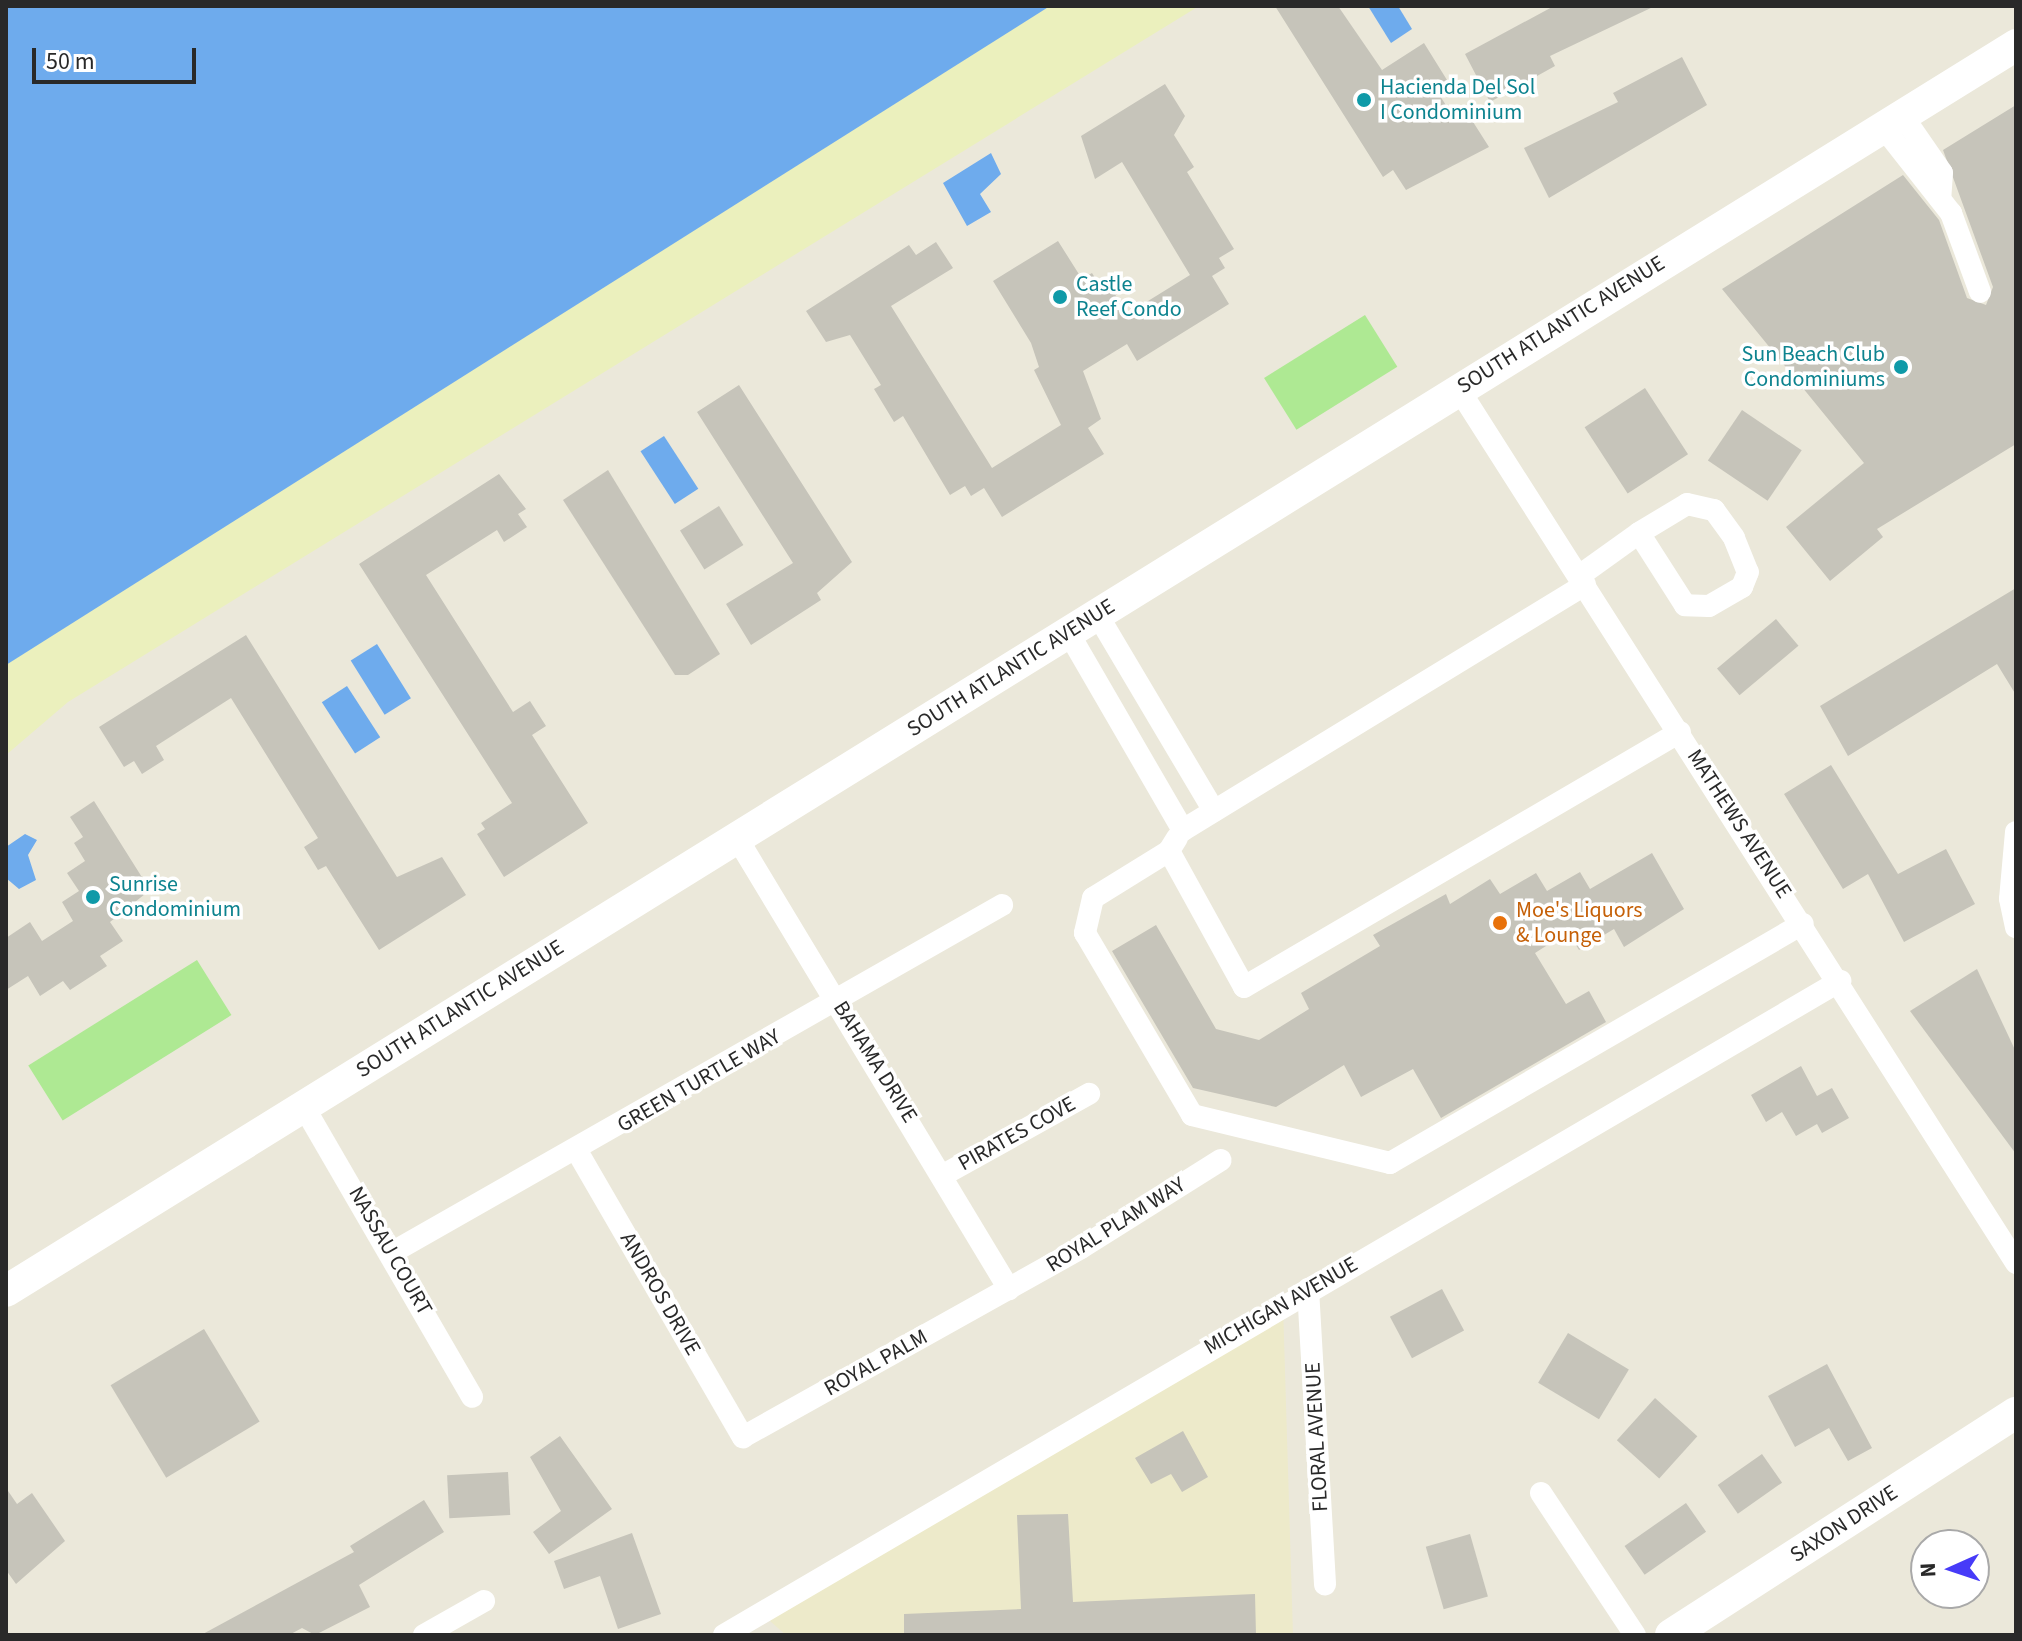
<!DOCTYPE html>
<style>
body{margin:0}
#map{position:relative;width:2022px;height:1641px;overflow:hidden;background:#ebe8da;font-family:"Source Sans 3",sans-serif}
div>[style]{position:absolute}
.education>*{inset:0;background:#edeaca}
.sand>*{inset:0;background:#ebf0bd}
.pitch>*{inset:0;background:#aee993;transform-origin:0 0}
.water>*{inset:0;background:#6eabed;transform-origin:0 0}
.building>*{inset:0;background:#c6c4ba;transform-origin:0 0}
.street>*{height:22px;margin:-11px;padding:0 11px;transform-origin:11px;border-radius:11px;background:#fff}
.secondary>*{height:32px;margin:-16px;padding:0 16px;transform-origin:16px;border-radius:16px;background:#fff}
.dots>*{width:22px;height:22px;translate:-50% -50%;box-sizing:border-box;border:4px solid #fff;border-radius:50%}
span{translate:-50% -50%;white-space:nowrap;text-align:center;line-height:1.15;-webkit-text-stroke:7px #fff;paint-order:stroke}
.culture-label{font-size:22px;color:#0d838f}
.left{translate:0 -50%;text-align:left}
.right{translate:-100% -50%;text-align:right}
.street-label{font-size:22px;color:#292929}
.food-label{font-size:22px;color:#c56008}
.frame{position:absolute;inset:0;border:8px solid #292929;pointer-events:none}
.north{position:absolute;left:1910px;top:1529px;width:80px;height:80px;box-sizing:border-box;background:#fff;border:2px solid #a9a9a9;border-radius:50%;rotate:267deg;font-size:22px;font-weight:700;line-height:32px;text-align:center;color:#292929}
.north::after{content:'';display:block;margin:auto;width:28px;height:36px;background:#473bf8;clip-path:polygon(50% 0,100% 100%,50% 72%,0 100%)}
.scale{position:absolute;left:32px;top:48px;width:164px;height:36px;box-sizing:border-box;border:4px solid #292929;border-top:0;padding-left:10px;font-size:24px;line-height:28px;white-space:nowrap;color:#292929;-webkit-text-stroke:6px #fff;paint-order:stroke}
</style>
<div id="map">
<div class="education">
<div style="clip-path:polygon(1283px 1305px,1293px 1635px,786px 1635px,761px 1613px)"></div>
</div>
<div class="sand">
<div style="clip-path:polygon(6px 6px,1199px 6px,68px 702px,6px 755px)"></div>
</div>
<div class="pitch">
<div style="left:1365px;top:315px;width:61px;height:119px;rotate:58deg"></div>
<div style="left:197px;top:960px;width:65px;height:199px;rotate:58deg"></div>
</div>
<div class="water">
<div style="clip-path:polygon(6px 6px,1050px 6px,6px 665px)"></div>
<div style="clip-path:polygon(1368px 6px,1398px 6px,1412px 29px,1391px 43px)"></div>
<div style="clip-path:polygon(991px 153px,1001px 174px,980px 194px,991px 212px,967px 226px,943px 183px)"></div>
<div style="left:664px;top:436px;width:63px;height:28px;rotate:57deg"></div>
<div style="left:377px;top:644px;width:64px;height:31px;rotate:58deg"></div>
<div style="left:347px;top:686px;width:61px;height:30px;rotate:57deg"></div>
<div style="clip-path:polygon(25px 834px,37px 840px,28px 855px,36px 880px,19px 889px,6px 878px,6px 847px)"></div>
</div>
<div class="building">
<div style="clip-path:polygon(1275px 6px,1338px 6px,1382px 70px,1424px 43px,1447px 80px,1435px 88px,1456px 121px,1468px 114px,1489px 147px,1406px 190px,1393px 170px,1383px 177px)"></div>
<div style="clip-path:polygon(1554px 6px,1655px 6px,1550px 56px,1555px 66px,1490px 102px,1465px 54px)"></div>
<div style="clip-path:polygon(1682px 57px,1707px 105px,1549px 198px,1524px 148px,1618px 102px,1613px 93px)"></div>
<div style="clip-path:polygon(1165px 84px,1185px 116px,1174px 135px,1194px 167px,1187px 172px,1234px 249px,1219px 258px,1225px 268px,1212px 276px,1229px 304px,1137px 361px,1127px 344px,1083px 371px,1101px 419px,1088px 428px,1104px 454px,1002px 517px,984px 488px,971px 496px,965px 486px,950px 495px,903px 416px,894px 422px,874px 389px,881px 385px,850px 335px,826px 342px,806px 311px,909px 245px,916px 255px,936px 242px,953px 268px,891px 306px,992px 468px,1061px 425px,1034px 370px,1039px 367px,1031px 343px,993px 281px,1058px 241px,1082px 279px,1092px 273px,1103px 291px,1110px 286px,1127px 314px,1190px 275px,1122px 162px,1095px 179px,1081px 136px)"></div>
<div style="clip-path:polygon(2016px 105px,2016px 444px,1877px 529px,1883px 537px,1830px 581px,1786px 527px,1864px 463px,1722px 289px,1903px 175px,1939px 220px,1967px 298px,1986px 305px,1993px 287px,1943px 150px)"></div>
<div style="clip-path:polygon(739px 385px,852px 562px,817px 593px,821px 600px,751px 645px,726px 604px,793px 563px,697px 412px)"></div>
<div style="left:1645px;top:388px;width:79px;height:72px;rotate:57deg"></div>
<div style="left:1742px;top:410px;width:72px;height:61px;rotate:34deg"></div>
<div style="clip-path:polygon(608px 470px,720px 654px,688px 675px,675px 675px,563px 500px)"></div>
<div style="clip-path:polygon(499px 474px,526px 509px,518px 514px,527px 527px,504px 542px,497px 530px,426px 575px,513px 712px,530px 701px,546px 726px,532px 735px,588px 823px,504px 877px,477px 834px,485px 829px,481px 823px,512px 803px,359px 564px)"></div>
<div style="left:719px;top:506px;width:46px;height:46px;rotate:58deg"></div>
<div style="clip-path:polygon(2016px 588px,2016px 695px,1997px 664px,1848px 756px,1820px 706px)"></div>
<div style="left:1776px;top:619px;width:35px;height:77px;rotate:50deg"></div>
<div style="clip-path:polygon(246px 635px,397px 877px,442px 857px,466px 895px,379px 950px,326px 866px,318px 870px,304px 847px,318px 838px,231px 698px,156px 746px,164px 760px,142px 774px,134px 761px,124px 767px,99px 727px)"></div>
<div style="clip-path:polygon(1831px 765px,1898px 874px,1946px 849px,1975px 904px,1904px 942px,1868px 874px,1843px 889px,1784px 794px)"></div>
<div style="clip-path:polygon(94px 801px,150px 890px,110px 922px,123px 941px,100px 956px,107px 966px,70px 990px,63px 981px,40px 996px,28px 976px,6px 990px,6px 938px,30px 922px,42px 941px,73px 921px,62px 902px,79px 891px,67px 873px,85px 861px,74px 843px,83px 837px,70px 817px)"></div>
<div style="clip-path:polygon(1652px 853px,1684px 909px,1624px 947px,1614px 929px,1579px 950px,1568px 932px,1535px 953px,1566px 1004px,1589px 991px,1606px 1022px,1441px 1118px,1413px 1069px,1361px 1097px,1344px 1065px,1276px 1107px,1193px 1088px,1112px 951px,1156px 925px,1216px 1029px,1259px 1040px,1309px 1009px,1301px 993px,1380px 946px,1373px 935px,1446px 894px,1450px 904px,1490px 879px,1500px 894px,1536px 873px,1547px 891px,1580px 872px,1590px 889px)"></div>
<div style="clip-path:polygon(1977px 969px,2016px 1052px,2016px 1154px,1910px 1011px)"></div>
<div style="clip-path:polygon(1801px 1066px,1817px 1096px,1832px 1088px,1849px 1118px,1822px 1133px,1817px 1124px,1796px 1136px,1782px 1112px,1766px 1122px,1751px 1095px)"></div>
<div style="left:1442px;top:1289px;width:47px;height:59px;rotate:62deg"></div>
<div style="left:204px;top:1329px;width:108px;height:109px;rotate:59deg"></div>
<div style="left:1568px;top:1333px;width:71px;height:58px;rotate:31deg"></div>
<div style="clip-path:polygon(1827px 1364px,1872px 1448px,1848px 1461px,1829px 1428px,1795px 1447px,1768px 1396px)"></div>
<div style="left:1655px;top:1398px;width:57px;height:57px;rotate:42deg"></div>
<div style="clip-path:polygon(1183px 1431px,1208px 1477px,1182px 1492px,1171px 1474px,1151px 1484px,1135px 1458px)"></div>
<div style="clip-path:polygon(560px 1436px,612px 1509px,549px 1554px,533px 1532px,561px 1511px,530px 1457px)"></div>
<div style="left:1762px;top:1454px;width:35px;height:54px;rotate:55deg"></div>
<div style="left:508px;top:1472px;width:43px;height:61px;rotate:87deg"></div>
<div style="clip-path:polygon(6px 1488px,17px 1504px,32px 1493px,65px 1541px,16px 1584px,6px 1570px)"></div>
<div style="clip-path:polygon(424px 1500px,444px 1532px,359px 1585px,370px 1607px,315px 1635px,302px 1628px,289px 1635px,201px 1635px,354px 1552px,350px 1546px)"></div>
<div style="left:1686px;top:1503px;width:35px;height:75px;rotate:55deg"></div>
<div style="clip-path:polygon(1068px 1514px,1073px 1602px,1255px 1594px,1256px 1635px,904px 1635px,904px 1614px,1021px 1609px,1017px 1515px)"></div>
<div style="clip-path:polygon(632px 1533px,661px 1614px,618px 1629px,600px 1576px,564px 1589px,554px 1561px)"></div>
<div style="left:1470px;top:1534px;width:65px;height:46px;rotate:74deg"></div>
</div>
<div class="street">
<div style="left:1902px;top:115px;width:70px;rotate:55.4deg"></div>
<div style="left:1942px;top:173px;width:26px;rotate:94deg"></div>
<div style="left:1883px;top:127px;width:110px;rotate:51.7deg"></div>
<div style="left:1951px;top:213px;width:84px;rotate:69.8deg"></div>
<div style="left:1458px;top:388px;width:1038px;rotate:57.47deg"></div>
<div style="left:1579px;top:576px;width:74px;rotate:-35.6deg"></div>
<div style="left:1639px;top:533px;width:56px;rotate:-31.1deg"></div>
<div style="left:1687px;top:504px;width:28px;rotate:13deg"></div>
<div style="left:1714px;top:510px;width:34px;rotate:54deg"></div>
<div style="left:1734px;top:538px;width:37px;rotate:68deg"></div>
<div style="left:1748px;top:572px;width:16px;rotate:112deg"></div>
<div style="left:1742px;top:587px;width:38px;rotate:150deg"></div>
<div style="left:1709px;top:606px;width:24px;rotate:-178deg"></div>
<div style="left:1685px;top:605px;width:85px;rotate:-122.6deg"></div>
<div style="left:1097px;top:614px;width:229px;rotate:59.3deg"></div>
<div style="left:1068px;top:632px;width:229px;rotate:59.9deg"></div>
<div style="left:1183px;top:830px;width:471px;rotate:-31.4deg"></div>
<div style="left:2016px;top:832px;width:67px;rotate:95.1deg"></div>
<div style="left:2010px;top:899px;width:29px;rotate:78deg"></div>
<div style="left:737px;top:838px;width:527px;rotate:58.91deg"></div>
<div style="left:1177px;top:838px;width:15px;rotate:122deg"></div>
<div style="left:1169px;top:851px;width:155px;rotate:61.1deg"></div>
<div style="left:1244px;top:987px;width:505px;rotate:-30.32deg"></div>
<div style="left:1169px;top:851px;width:89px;rotate:148.3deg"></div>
<div style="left:1093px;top:898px;width:36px;rotate:103deg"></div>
<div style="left:1085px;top:933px;width:211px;rotate:59.5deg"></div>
<div style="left:1192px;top:1115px;width:204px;rotate:13.6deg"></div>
<div style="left:1390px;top:1163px;width:477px;rotate:-30.1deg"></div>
<div style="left:304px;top:1107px;width:335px;rotate:59.9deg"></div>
<div style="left:577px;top:1151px;width:331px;rotate:59.9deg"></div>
<div style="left:743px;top:1437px;width:387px;rotate:-29.2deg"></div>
<div style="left:1081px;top:1248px;width:165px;rotate:-32.2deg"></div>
<div style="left:945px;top:1174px;width:165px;rotate:-29.1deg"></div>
<div style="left:393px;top:1252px;width:701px;rotate:-29.67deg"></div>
<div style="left:1308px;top:1289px;width:296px;rotate:86.7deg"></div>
<div style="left:1541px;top:1493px;width:170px;rotate:56.5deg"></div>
<div style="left:424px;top:1635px;width:69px;rotate:-29.5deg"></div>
<div style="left:724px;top:1635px;width:1294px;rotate:-30.37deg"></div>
</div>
<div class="secondary">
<div style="left:6px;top:1291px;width:2365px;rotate:-31.79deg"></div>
<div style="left:1671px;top:1635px;width:410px;rotate:-32.8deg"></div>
</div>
<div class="dots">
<div style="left:1364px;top:100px;background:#0f9aa8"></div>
<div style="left:1060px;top:297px;background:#0f9aa8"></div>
<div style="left:1901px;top:367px;background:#0f9aa8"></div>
<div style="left:93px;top:897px;background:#0f9aa8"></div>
<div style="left:1500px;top:923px;background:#e8710a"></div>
</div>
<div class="culture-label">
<span class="left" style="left:1380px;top:100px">Hacienda Del Sol<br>I Condominium</span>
<span class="left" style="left:1076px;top:297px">Castle<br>Reef Condo</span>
<span class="right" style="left:1885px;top:367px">Sun Beach Club<br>Condominiums</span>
<span class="left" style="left:109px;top:897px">Sunrise<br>Condominium</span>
</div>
<div class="street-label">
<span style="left:1561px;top:325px;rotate:-32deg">SOUTH ATLANTIC AVENUE</span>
<span style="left:1011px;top:668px;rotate:-32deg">SOUTH ATLANTIC AVENUE</span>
<span style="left:1739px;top:824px;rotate:57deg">MATHEWS AVENUE</span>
<span style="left:460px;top:1009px;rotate:-32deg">SOUTH ATLANTIC AVENUE</span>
<span style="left:875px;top:1062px;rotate:58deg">BAHAMA DRIVE</span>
<span style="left:699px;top:1081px;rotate:-30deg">GREEN TURTLE WAY</span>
<span style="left:1017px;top:1134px;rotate:-29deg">PIRATES COVE</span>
<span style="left:1116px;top:1225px;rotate:-32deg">ROYAL PLAM WAY</span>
<span style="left:390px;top:1251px;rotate:60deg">NASSAU COURT</span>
<span style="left:660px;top:1294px;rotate:60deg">ANDROS DRIVE</span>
<span style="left:1281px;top:1306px;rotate:-30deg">MICHIGAN AVENUE</span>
<span style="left:876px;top:1363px;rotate:-29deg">ROYAL PALM</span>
<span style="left:1317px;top:1437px;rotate:-93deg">FLORAL AVENUE</span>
<span style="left:1844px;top:1524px;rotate:-33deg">SAXON DRIVE</span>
</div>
<div class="food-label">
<span class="left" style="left:1516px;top:923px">Moe's Liquors<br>&amp; Lounge</span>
</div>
<div class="frame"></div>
<div class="north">N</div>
<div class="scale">50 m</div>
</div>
